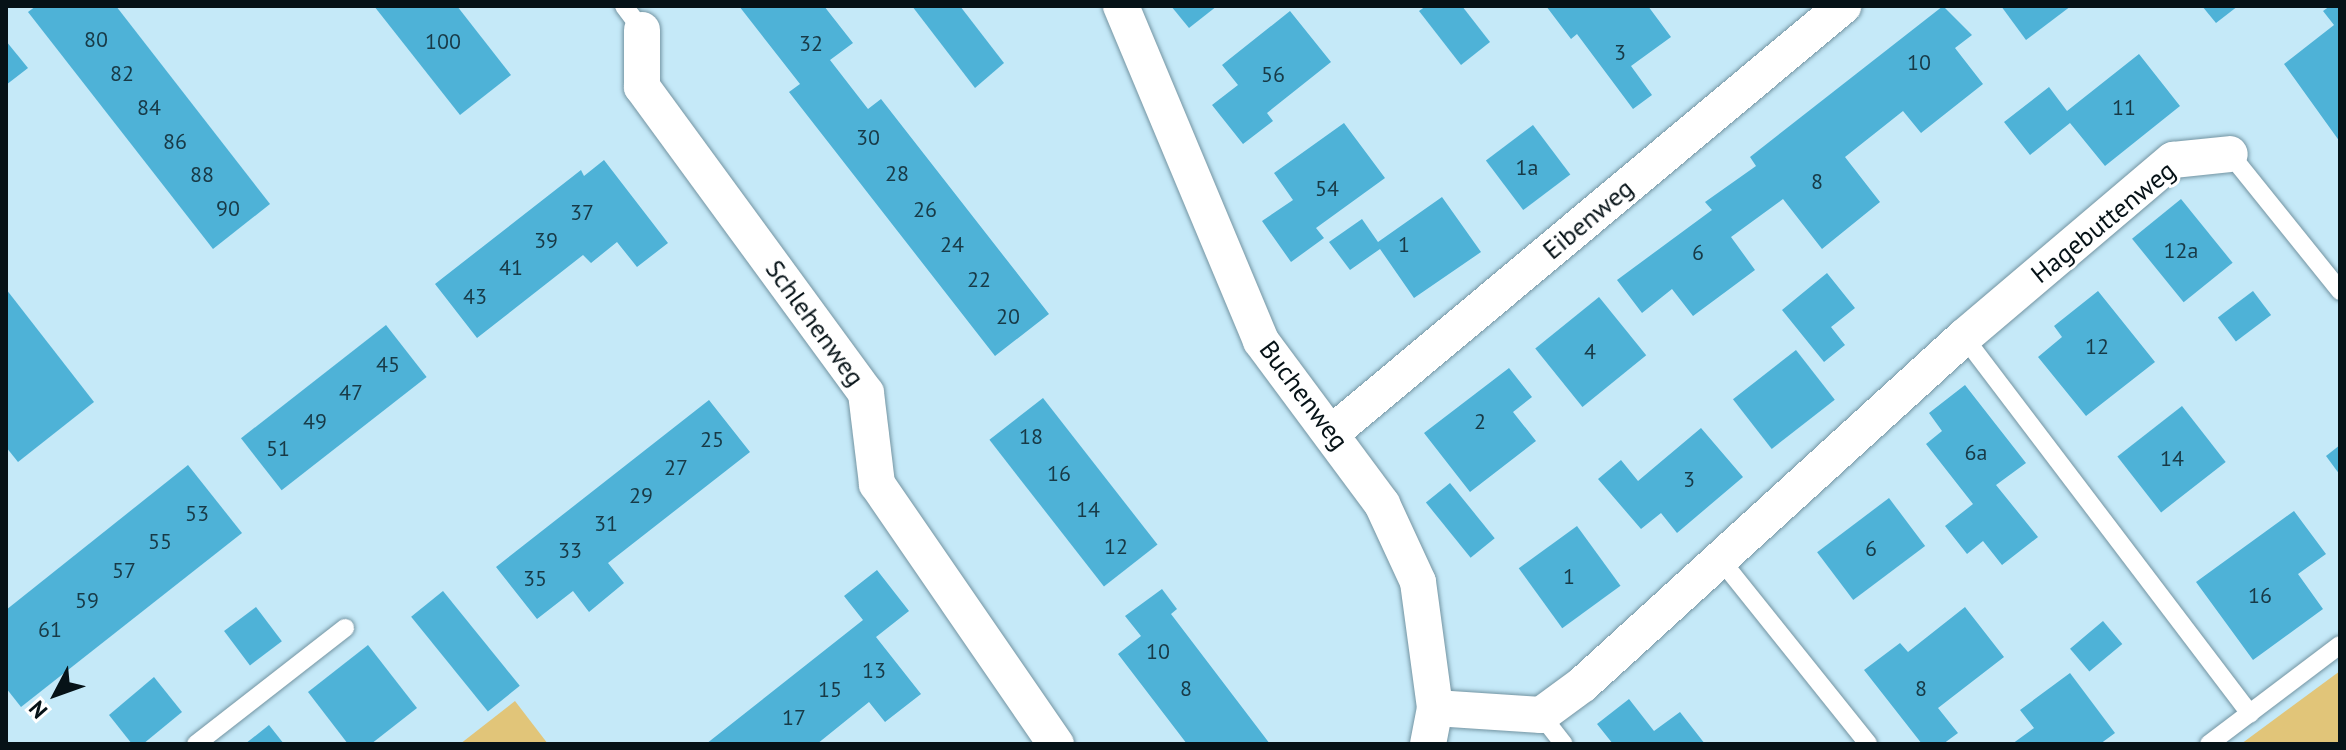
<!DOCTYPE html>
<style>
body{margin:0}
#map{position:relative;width:2346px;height:750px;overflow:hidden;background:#c5e9f8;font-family:"PT Sans",sans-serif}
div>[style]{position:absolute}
.green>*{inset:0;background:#e1c579}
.building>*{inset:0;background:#4eb2d7;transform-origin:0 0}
.roads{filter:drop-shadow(0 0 2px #7394a2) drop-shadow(0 0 2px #7394a2)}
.service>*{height:18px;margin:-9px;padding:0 9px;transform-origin:9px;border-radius:9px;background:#fff}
.minor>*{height:36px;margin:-18px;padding:0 18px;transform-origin:18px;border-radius:18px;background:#fff}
span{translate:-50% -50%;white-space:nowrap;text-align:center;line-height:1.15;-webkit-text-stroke:6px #fff;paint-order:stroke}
.number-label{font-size:22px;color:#183a47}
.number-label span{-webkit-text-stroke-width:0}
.street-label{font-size:26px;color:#061217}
.frame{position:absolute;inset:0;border:8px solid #061217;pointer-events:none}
.north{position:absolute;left:16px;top:654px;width:80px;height:80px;-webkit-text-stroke:6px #fff;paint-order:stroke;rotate:229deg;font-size:22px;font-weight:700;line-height:32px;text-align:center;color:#061217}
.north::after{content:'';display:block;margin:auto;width:28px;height:36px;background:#061217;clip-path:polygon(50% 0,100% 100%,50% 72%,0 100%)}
</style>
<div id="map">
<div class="green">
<div style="clip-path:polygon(2340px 671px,2340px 744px,2241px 744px)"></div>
<div style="clip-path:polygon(515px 701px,548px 744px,460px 744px)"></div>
</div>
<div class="building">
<div style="clip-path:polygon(36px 6px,116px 6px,270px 204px,213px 249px,28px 12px)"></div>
<div style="clip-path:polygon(374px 6px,457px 6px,511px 75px,460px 115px)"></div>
<div style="clip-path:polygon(739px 6px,824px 6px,853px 43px,830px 60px,868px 109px,881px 99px,1049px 314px,995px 356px,789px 92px,800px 84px)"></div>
<div style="clip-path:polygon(912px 6px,960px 6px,1004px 63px,975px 88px)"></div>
<div style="clip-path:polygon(1171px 6px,1217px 6px,1189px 28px)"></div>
<div style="clip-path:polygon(1426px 6px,1462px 6px,1490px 42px,1461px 65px,1419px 11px)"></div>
<div style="clip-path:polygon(1546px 6px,1648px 6px,1671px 37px,1631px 66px,1652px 95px,1633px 109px,1577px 34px,1571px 39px)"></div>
<div style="clip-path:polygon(1943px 6px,1972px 35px,1955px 48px,1983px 84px,1921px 133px,1903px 111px,1845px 157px,1880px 202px,1822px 249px,1783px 199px,1731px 237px,1755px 270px,1693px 316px,1672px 289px,1642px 313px,1617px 280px,1712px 210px,1705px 202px,1756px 166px,1750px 157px)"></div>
<div style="clip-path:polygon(2001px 6px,2071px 6px,2026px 40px)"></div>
<div style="clip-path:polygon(2202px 6px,2238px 6px,2216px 23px)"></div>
<div style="clip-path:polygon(2330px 6px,2340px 6px,2340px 142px,2284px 64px,2334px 25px,2323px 11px)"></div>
<div style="clip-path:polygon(1290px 11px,1331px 62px,1267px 113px,1273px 121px,1243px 144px,1212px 105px,1238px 85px,1222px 65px)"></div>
<div style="clip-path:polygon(6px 41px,28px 68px,6px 85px)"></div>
<div style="clip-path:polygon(2139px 54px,2180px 106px,2105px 166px,2070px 123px,2030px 155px,2004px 122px,2049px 87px,2067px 111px)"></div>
<div style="clip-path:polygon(1344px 123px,1385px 178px,1316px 228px,1324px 238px,1291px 262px,1262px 221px,1293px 200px,1274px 173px)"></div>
<div style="left:1533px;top:125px;width:62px;height:59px;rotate:53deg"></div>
<div style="clip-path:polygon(604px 160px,668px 243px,637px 267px,617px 242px,591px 263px,583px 255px,477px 338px,435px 284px,581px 170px,584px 176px)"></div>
<div style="clip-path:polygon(1442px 197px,1481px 252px,1414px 298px,1380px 249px,1350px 270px,1329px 242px,1362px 219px,1378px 242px)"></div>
<div style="left:2181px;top:199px;width:82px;height:63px;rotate:51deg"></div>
<div style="clip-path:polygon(1827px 273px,1855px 308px,1831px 327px,1845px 345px,1824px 362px,1782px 310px)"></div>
<div style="clip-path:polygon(6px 289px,94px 402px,18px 462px,6px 447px)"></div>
<div style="clip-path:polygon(2098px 291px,2155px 362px,2086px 416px,2038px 357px,2062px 337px,2054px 326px)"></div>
<div style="left:2253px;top:291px;width:30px;height:44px;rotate:53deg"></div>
<div style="left:1599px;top:297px;width:75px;height:82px;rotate:51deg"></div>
<div style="left:386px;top:325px;width:66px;height:184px;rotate:52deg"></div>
<div style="left:1796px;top:350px;width:63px;height:80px;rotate:52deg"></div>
<div style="clip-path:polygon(1509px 368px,1532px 397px,1513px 412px,1536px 441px,1470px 492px,1424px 433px)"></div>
<div style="clip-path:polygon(1965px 385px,2026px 463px,1996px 485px,2038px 537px,2002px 565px,1983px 541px,1967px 554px,1945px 526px,1973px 504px,1926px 444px,1942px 431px,1929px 413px)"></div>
<div style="left:1043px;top:398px;width:186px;height:68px;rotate:52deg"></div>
<div style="clip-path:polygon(709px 400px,750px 452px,608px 563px,624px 583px,589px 612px,573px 591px,537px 619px,496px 567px)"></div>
<div style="left:2182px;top:406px;width:71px;height:82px;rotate:52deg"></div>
<div style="clip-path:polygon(1701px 428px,1743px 477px,1677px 533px,1661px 513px,1641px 529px,1598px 479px,1621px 460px,1638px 481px)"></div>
<div style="clip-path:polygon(2340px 445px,2340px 475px,2326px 456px)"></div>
<div style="clip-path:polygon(188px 465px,242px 533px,21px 707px,6px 688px,6px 610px)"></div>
<div style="left:1450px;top:483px;width:71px;height:31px;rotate:51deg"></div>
<div style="left:1889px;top:498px;width:60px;height:90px;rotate:53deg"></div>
<div style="clip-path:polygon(2294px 511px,2326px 554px,2298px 574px,2323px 609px,2253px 660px,2196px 582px)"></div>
<div style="left:1577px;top:526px;width:74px;height:72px;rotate:54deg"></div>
<div style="clip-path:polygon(877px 570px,909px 611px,876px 637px,921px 694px,885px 722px,869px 702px,817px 744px,706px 744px,863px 620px,844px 596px)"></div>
<div style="clip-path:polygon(1162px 589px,1177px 609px,1171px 614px,1270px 744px,1187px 744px,1118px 654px,1141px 636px,1125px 616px)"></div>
<div style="left:443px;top:591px;width:122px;height:41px;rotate:51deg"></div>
<div style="left:256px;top:607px;width:43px;height:40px;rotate:53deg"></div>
<div style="clip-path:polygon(1965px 607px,2004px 657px,1938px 708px,1958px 733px,1943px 744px,1922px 744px,1864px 670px,1900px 643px,1908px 652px)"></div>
<div style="left:2103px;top:621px;width:30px;height:43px;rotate:50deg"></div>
<div style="clip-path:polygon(368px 645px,417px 708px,371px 744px,348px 744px,308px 692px)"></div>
<div style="clip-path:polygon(2070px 673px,2115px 733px,2100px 744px,2012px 744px,2034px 728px,2020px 710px)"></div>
<div style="clip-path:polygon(154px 677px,182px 712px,143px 744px,132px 744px,109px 715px)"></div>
<div style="clip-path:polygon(1629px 699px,1654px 731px,1680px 712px,1705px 744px,1613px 744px,1597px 724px)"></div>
<div style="clip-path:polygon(269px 725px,284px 744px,245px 744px)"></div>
</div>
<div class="roads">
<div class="service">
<div style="left:624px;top:6px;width:30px;rotate:53deg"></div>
<div style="left:2230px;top:154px;width:176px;rotate:51.2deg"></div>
<div style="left:1964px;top:337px;width:473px;rotate:52.8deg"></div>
<div style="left:1720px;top:559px;width:237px;rotate:51.3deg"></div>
<div style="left:1541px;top:715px;width:37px;rotate:52deg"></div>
<div style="left:196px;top:744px;width:189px;rotate:-37.9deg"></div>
<div style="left:2209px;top:744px;width:164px;rotate:-37.1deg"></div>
</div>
<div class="minor">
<div style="left:1121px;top:6px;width:363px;rotate:67.3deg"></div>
<div style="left:1261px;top:341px;width:203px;rotate:53.4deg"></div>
<div style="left:1382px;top:504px;width:86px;rotate:65.2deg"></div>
<div style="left:1418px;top:582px;width:127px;rotate:82.3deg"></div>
<div style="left:1435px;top:708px;width:37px;rotate:101deg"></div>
<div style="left:642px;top:30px;width:57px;rotate:90deg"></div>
<div style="left:642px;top:87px;width:379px;rotate:53.8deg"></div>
<div style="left:866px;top:393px;width:92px;rotate:83.1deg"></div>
<div style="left:877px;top:484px;width:316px;rotate:55.5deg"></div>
<div style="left:1333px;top:432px;width:665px;rotate:-39.87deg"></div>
<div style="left:1435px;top:708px;width:106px;rotate:3.8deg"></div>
<div style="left:1541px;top:715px;width:52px;rotate:-36.4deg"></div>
<div style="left:1583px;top:684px;width:515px;rotate:-42.33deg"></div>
<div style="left:1964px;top:337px;width:274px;rotate:-40.3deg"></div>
<div style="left:2173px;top:160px;width:57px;rotate:-6deg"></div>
</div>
</div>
<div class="number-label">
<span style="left:96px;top:40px">80</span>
<span style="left:443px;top:42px">100</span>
<span style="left:811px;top:44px">32</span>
<span style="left:1620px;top:53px">3</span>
<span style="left:1919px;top:63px">10</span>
<span style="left:122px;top:74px">82</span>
<span style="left:1273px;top:75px">56</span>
<span style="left:149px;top:108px">84</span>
<span style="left:2124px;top:108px">11</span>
<span style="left:868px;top:138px">30</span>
<span style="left:175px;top:142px">86</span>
<span style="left:1527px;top:168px">1a</span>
<span style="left:897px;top:174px">28</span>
<span style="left:202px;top:175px">88</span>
<span style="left:1817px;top:182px">8</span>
<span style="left:1327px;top:189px">54</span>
<span style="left:228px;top:209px">90</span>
<span style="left:925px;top:210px">26</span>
<span style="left:582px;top:213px">37</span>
<span style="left:546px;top:241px">39</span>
<span style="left:952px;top:245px">24</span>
<span style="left:1404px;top:245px">1</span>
<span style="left:2181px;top:251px">12a</span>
<span style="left:1698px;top:253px">6</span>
<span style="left:511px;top:268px">41</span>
<span style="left:979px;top:280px">22</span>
<span style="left:475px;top:297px">43</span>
<span style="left:1008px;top:317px">20</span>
<span style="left:2097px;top:347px">12</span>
<span style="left:1590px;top:352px">4</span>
<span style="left:388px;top:365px">45</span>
<span style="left:351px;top:393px">47</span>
<span style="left:315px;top:422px">49</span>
<span style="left:1480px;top:422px">2</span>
<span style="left:1031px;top:437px">18</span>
<span style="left:712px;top:440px">25</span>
<span style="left:278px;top:449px">51</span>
<span style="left:1976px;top:453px">6a</span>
<span style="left:2172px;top:459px">14</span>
<span style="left:676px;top:468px">27</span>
<span style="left:1059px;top:474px">16</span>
<span style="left:1689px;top:480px">3</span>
<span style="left:641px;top:496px">29</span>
<span style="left:1088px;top:510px">14</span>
<span style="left:197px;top:514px">53</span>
<span style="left:606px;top:524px">31</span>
<span style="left:160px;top:542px">55</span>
<span style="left:1116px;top:547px">12</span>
<span style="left:1871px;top:549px">6</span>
<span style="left:570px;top:551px">33</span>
<span style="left:124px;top:571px">57</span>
<span style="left:1569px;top:577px">1</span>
<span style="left:535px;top:579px">35</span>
<span style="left:2260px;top:596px">16</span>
<span style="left:87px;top:601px">59</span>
<span style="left:50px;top:630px">61</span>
<span style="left:1158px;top:652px">10</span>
<span style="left:874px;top:671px">13</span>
<span style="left:1186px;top:689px">8</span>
<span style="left:1921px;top:689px">8</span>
<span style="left:830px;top:690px">15</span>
<span style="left:794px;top:718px">17</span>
</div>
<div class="street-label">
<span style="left:1588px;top:219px;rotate:-40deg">Eibenweg</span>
<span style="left:2103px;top:222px;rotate:-39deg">Hagebuttenweg</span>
<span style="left:815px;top:323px;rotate:54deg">Schlehenweg</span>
<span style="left:1304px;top:395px;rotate:53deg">Buchenweg</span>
</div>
<div class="frame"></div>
<div class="north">N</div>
</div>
